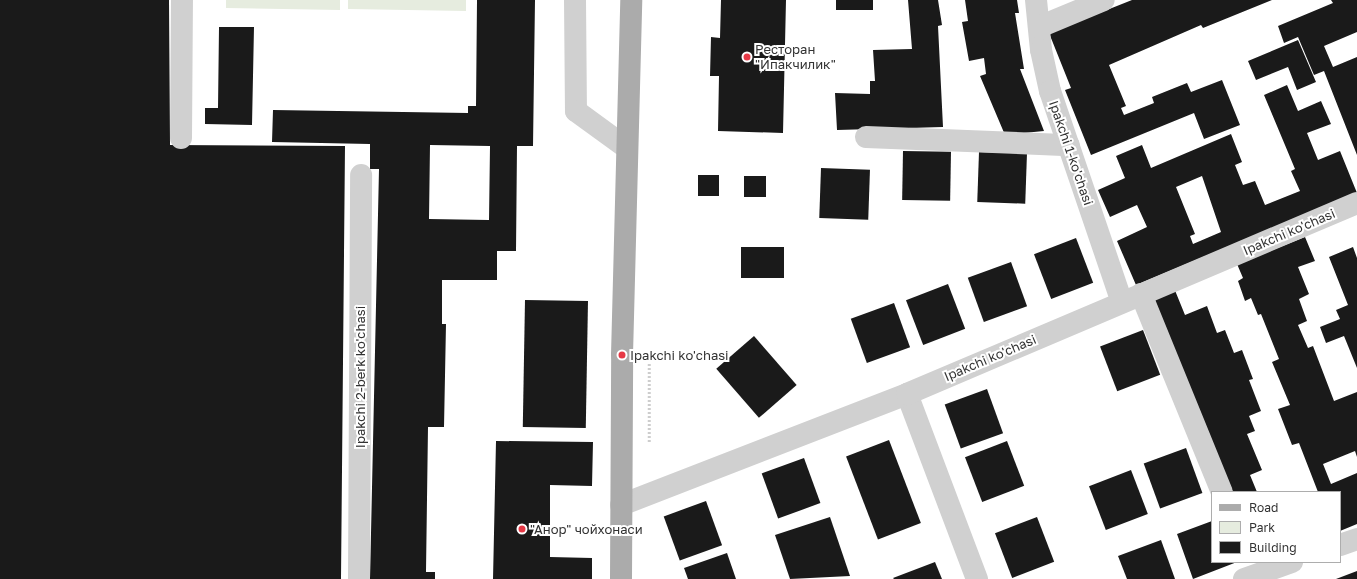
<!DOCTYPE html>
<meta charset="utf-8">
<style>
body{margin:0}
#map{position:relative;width:1357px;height:579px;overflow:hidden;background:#fff;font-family:"Golos Text",sans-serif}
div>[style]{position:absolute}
.green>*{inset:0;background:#e6ecdf}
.building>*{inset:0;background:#1a1a1a;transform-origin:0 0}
.path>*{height:2.5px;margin-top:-1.25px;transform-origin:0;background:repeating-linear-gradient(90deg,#cdcdcd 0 2px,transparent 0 4px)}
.minor>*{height:22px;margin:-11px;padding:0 11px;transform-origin:11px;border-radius:11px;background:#d0d0d0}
.major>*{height:22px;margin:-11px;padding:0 11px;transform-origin:11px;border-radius:11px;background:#ababab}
.dots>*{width:11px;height:11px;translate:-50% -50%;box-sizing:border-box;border:2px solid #fff;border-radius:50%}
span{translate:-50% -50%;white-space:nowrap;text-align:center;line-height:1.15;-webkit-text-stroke:4px #fff;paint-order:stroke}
.poi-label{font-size:13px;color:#333}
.left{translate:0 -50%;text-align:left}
.street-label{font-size:13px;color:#333}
.legend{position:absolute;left:1211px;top:491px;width:130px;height:72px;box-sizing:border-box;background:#fff;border:1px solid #adadad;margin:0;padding:5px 7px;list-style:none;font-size:12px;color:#333}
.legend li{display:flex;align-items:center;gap:8px;height:20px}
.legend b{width:20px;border:1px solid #adadad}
</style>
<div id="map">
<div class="green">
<div style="clip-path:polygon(226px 0,340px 0,340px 10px,226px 8px)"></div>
<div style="clip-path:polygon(348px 0,466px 0,466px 11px,348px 9px)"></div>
</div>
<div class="building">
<div style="clip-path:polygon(0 0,169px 0,170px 145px,345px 146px,341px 579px,0 579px)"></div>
<div style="clip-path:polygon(evenodd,477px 0,535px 0,533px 146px,517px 146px,516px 251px,497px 251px,497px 280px,442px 280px,442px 324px,446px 324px,444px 427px,428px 427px,426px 572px,435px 572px,435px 579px,370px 579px,379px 169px,370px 169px,370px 144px,272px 142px,273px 110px,468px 113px,468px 106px,476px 106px,477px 0,430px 145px,490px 146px,489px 220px,429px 219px,430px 145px)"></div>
<div style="clip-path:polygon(721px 0,786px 0,783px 133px,718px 131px,719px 76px,710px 76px,711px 37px,720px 38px)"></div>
<div style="left:836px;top:0;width:37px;height:10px"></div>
<div style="clip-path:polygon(908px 0,938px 0,942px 25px,938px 26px,943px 127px,837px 130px,835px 93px,870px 94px,870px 81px,875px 81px,873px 50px,912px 49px)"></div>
<div style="clip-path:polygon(965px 0,1017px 0,1019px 13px,1015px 13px,1024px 69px,1020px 69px,1044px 131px,1005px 135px,980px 76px,986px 74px,984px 58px,969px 61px,962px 22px,968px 21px)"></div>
<div style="clip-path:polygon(1132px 0,1272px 0,1203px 28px,1201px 25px,1109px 65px,1126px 106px,1121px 108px,1124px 115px,1154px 103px,1152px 97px,1187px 83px,1191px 92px,1222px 80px,1240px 125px,1204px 139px,1194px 113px,1091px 155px,1065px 90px,1071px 88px,1049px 33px)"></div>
<div style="clip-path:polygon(1331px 0,1357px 0,1357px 32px,1324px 46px,1333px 67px,1357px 57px,1357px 155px,1324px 71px,1314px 75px,1298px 37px,1284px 43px,1278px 26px,1333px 3px)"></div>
<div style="clip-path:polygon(219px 27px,254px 27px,252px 125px,205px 124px,205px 108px,218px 108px)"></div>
<div style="clip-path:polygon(1298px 40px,1316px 82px,1297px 90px,1288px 67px,1256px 80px,1248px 61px)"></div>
<div style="clip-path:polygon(evenodd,1287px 85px,1298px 111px,1321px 101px,1331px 124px,1307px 133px,1318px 160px,1340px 151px,1357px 193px,1136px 285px,1117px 241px,1147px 227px,1137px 205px,1110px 217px,1098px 190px,1125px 178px,1116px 156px,1142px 145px,1151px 168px,1231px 134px,1242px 162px,1235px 165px,1243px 185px,1255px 181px,1265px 205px,1300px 191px,1291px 171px,1295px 169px,1264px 95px,1287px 85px,1202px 176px,1221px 232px,1193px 244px,1190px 236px,1195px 234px,1176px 187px,1202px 176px)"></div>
<div style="left:903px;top:151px;width:48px;height:49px;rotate:1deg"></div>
<div style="left:979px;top:152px;width:48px;height:50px;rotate:2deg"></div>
<div style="left:821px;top:168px;width:49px;height:50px;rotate:2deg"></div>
<div style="left:698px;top:175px;width:21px;height:21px"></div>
<div style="left:744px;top:176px;width:22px;height:21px"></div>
<div style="clip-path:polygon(1305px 237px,1315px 261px,1298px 267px,1309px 294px,1299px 299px,1307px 321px,1298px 325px,1308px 348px,1313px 346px,1334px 401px,1357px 392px,1357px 457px,1355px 451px,1323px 464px,1331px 484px,1357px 473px,1357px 524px,1340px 531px,1340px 492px,1318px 492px,1299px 443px,1292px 445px,1278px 409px,1290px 405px,1272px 362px,1279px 359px,1261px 314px,1258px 315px,1251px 298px,1245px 301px,1238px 281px,1243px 278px,1237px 264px)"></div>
<div style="left:1076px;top:238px;width:48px;height:45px;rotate:69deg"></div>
<div style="left:741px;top:247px;width:43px;height:31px"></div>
<div style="clip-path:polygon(1353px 247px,1357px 258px,1357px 368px,1344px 336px,1326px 343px,1320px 327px,1340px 319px,1336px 310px,1348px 305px,1329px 257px)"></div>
<div style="left:1011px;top:262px;width:47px;height:46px;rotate:70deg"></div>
<div style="left:948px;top:284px;width:48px;height:45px;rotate:69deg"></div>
<div style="clip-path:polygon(1174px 288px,1185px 315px,1207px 306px,1217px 333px,1225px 330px,1234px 353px,1242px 350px,1253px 379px,1249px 380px,1261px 411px,1249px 416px,1255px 431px,1247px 434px,1262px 470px,1250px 475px,1257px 492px,1233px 492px,1149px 298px)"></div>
<div style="left:525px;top:300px;width:63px;height:127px;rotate:1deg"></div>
<div style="left:894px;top:303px;width:47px;height:46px;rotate:70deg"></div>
<div style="left:1143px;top:330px;width:48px;height:46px;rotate:69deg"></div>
<div style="left:754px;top:336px;width:65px;height:50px;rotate:49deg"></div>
<div style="left:987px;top:389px;width:47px;height:45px;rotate:70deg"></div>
<div style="left:889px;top:440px;width:89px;height:46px;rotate:69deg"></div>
<div style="clip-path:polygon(496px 441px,593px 442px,592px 486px,550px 485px,550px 557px,592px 558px,592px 579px,493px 579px)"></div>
<div style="left:1007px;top:441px;width:48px;height:45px;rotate:69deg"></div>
<div style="left:1186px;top:448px;width:48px;height:45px;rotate:70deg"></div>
<div style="left:804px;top:458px;width:48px;height:45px;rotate:70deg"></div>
<div style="left:1131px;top:470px;width:47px;height:45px;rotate:69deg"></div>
<div style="left:706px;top:501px;width:47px;height:45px;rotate:70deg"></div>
<div style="clip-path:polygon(830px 517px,850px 576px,790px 579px,775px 535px)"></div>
<div style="left:1037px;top:517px;width:48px;height:45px;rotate:69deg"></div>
<div style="clip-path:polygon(1212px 521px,1212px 562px,1237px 562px,1193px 579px,1177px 534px)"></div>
<div style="clip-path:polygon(1161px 540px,1175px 579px,1127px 579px,1118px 556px)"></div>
<div style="clip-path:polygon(727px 553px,736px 579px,688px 579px,684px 568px)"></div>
<div style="clip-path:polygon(935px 562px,942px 579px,894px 579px,893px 578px)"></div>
<div style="clip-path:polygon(1357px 571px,1357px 579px,1336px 579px)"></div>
</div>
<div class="path">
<div style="left:649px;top:442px;width:88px;rotate:-90deg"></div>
</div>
<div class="minor">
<div style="left:575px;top:0;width:111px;rotate:89.5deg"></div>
<div style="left:576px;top:111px;width:63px;rotate:36deg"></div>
<div style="left:1036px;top:0;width:50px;rotate:84.3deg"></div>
<div style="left:1041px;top:50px;width:42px;rotate:77.6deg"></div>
<div style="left:1050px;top:91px;width:223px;rotate:71.2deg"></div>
<div style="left:1039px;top:27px;width:70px;rotate:-22.6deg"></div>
<div style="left:866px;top:137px;width:203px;rotate:2.3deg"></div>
<div style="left:181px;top:138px;width:138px;rotate:-89.6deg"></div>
<div style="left:1141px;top:294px;width:214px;rotate:67.8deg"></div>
<div style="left:907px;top:394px;width:198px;rotate:69.3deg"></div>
<div style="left:621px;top:505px;width:307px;rotate:-21.2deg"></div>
<div style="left:907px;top:394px;width:489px;rotate:-23deg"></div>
<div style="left:1340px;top:545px;width:18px;rotate:-19deg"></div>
<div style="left:359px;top:579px;width:404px;rotate:-89.7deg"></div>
<div style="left:1244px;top:579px;width:51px;rotate:-19.5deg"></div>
</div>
<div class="major">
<div style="left:621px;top:579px;width:224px;rotate:-89.7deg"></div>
<div style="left:622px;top:355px;width:355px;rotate:-88.5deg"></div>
</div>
<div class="dots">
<div style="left:747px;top:57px;background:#e63946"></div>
<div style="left:622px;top:355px;background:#e63946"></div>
<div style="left:522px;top:529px;background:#e63946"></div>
</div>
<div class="poi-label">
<span class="left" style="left:755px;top:57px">Ресторан<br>"Ипакчилик"</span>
<span class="left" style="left:630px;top:355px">Ipakchi ko'chasi</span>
<span class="left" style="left:530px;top:529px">"Анор" чойхонаси</span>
</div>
<div class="street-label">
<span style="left:1071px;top:153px;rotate:71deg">Ipakchi 1-ko'chasi</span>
<span style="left:1289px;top:232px;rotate:-23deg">Ipakchi ko'chasi</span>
<span style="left:990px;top:358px;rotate:-23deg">Ipakchi ko'chasi</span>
<span style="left:360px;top:377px;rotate:-90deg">Ipakchi 2-berk ko'chasi</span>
</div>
<ul class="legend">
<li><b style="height:5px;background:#ababab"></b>Road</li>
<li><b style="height:11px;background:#e6ecdf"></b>Park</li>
<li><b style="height:11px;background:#1a1a1a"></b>Building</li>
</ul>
</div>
